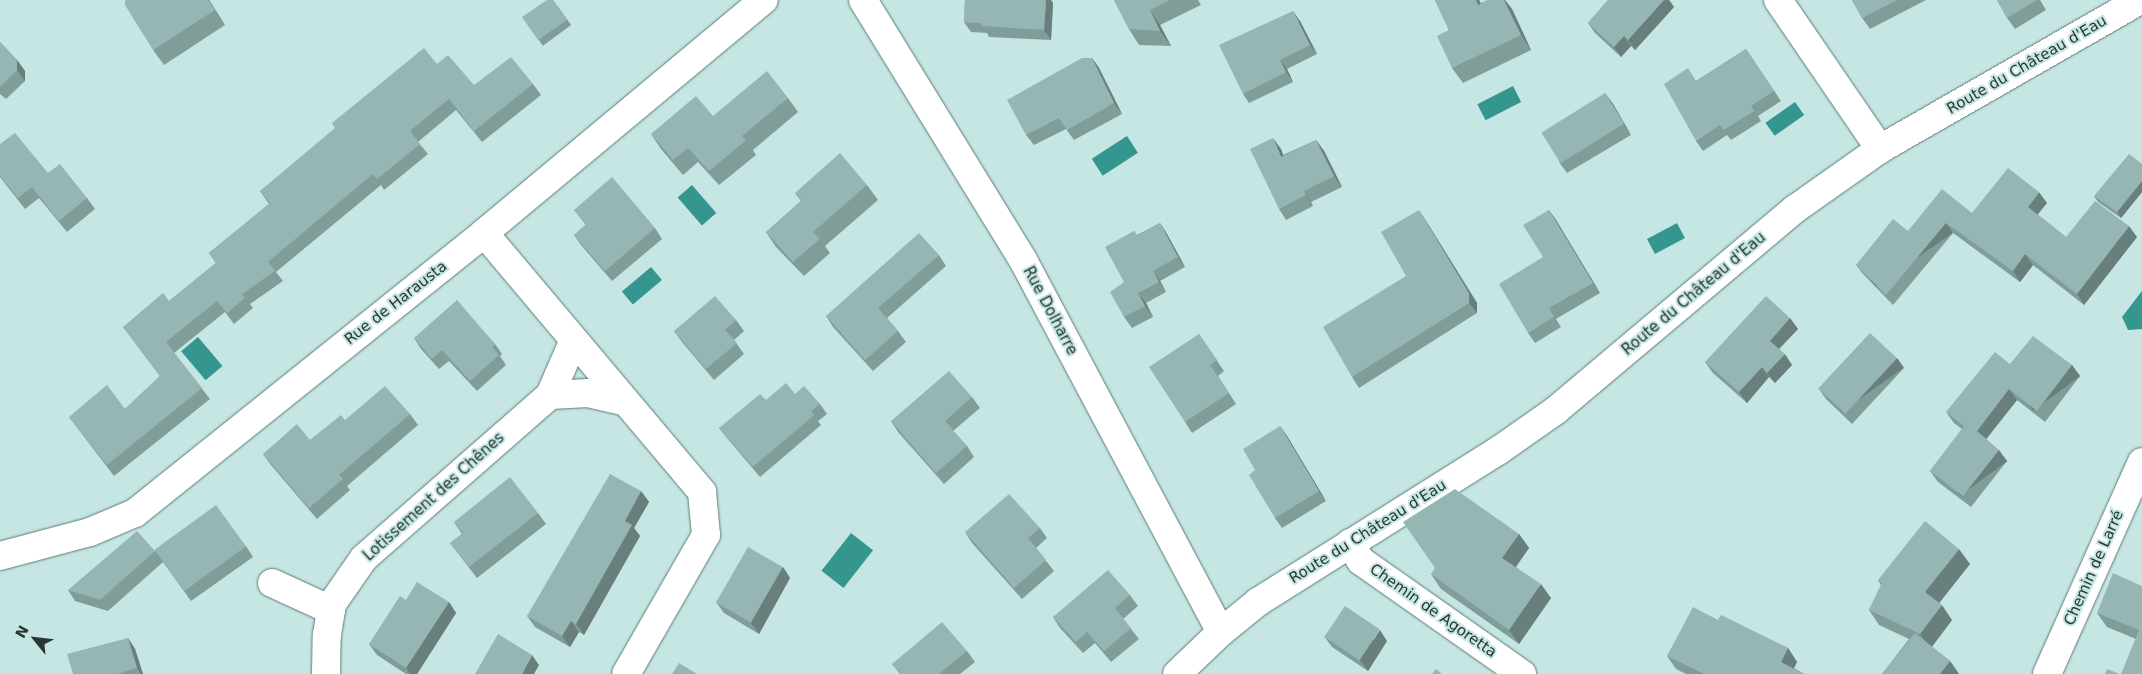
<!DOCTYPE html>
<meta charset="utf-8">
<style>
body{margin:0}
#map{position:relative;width:2142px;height:674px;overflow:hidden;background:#c5e6e3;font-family:"DejaVu Sans",sans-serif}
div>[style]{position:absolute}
.water>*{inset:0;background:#35968f;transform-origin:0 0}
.roads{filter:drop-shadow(0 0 1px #5c7b78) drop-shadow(0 0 1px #5c7b78)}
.minor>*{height:28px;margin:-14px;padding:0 14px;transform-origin:14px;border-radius:14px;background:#fff}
.wall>*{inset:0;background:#819d9a;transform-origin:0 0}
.shaded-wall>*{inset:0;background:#697f7d;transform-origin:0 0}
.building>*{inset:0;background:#96b6b3;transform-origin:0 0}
span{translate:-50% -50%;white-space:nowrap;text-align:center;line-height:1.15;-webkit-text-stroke:4px #c5e6e3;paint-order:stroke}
.street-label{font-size:15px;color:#293634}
.north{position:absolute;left:10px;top:614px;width:50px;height:50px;-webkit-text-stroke:4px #c5e6e3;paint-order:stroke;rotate:299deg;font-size:14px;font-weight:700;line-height:20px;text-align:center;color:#293634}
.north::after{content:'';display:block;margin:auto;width:18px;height:22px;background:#293634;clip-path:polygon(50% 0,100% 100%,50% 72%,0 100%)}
</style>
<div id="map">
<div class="water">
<div style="left:1513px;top:86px;width:18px;height:40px;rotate:63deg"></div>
<div style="left:1795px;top:102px;width:16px;height:36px;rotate:55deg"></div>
<div style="left:1127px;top:136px;width:20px;height:42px;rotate:57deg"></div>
<div style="left:692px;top:185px;width:37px;height:19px;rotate:49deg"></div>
<div style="left:1677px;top:223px;width:17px;height:34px;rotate:62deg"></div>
<div style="left:651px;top:267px;width:17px;height:38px;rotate:50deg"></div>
<div style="clip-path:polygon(2142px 291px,2142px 329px,2128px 330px,2122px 317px)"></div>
<div style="left:198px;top:337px;width:38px;height:22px;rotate:50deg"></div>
<div style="left:851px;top:533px;width:28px;height:48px;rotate:38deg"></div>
</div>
<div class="roads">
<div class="minor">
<div style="left:863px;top:0;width:305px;rotate:58.4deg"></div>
<div style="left:1023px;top:260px;width:421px;rotate:62deg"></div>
<div style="left:1778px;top:0;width:181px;rotate:55.6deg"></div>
<div style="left:484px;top:233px;width:339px;rotate:49.9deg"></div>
<div style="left:702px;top:492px;width:43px;rotate:84.7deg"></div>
<div style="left:706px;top:535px;width:160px;rotate:119.9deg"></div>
<div style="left:550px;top:395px;width:58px;rotate:-66.5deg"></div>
<div style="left:1350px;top:543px;width:21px;rotate:59deg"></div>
<div style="left:1361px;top:561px;width:197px;rotate:35.1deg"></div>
<div style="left:0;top:556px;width:93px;rotate:-14.9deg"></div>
<div style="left:90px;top:532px;width:49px;rotate:-22.9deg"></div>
<div style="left:135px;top:513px;width:447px;rotate:-38.7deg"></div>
<div style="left:484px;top:233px;width:364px;rotate:-39.8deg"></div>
<div style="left:272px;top:583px;width:65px;rotate:24.6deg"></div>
<div style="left:326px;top:674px;width:39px;rotate:-89deg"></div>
<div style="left:327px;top:635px;width:31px;rotate:-81deg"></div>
<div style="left:332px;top:604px;width:56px;rotate:-55.2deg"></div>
<div style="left:364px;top:558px;width:247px;rotate:-41.2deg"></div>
<div style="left:550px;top:395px;width:38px;rotate:-3deg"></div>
<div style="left:588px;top:393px;width:37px;rotate:13deg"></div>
<div style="left:1177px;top:674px;width:61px;rotate:-43.7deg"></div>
<div style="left:1221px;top:632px;width:48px;rotate:-39deg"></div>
<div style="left:1258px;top:602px;width:284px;rotate:-32.2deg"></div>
<div style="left:1498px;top:451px;width:70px;rotate:-35.1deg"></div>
<div style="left:1555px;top:411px;width:314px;rotate:-40.1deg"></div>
<div style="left:1795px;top:209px;width:104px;rotate:-35.2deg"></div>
<div style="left:1880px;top:149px;width:300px;rotate:-29.8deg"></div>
<div style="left:2047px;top:674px;width:232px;rotate:-65.9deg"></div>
</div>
</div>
<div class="wall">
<div style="clip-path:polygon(209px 0,225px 25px,164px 65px,153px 50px)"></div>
<div style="left:553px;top:0;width:31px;height:35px;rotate:54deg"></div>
<div style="clip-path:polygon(965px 0,1051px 0,1053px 3px,1051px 40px,989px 37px,987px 33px,971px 32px,964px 22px)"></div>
<div style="clip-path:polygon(1114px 0,1198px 0,1201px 5px,1160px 25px,1171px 46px,1139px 45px,1129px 29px)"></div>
<div style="clip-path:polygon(1435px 0,1479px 0,1481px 3px,1488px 0,1505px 0,1512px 9px,1531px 50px,1463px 83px,1452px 68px,1449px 30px)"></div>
<div style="clip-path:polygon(1608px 0,1669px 0,1674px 7px,1635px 50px,1631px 46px,1621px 57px,1595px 33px,1588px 23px)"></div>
<div style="clip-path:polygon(1852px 0,1926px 0,1870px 29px,1862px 18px)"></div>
<div style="clip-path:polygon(1997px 0,2040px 0,2046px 10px,2015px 29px,2007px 18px)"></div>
<div style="clip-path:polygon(1300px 21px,1317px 54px,1287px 69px,1293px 82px,1249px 103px,1243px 94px)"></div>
<div style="clip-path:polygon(0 42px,17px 60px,25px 71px,25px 81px,6px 99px,0 94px)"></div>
<div style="clip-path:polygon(1746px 49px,1781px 101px,1758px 116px,1761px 121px,1731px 140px,1727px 135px,1703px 151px,1696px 141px,1696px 81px)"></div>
<div style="clip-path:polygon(1092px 58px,1099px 68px,1122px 114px,1074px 140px,1066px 129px,1034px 145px,1026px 135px)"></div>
<div style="clip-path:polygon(437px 64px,474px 85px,533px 84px,541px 95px,482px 142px,456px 110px,418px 142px,428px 154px,384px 190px,381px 185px,276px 272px,283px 281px,250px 304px,253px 308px,234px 324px,225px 312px,174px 353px,210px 399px,114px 476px,69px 417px,125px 409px,160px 376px,123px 327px,169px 301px,216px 263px,209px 253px,269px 204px,260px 191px)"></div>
<div style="clip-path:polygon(1605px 93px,1613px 104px,1631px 135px,1567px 173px,1559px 162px)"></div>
<div style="clip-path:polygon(788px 98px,798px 112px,753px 150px,756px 155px,719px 185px,698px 162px,683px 175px,661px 149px,651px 134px,713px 116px)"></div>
<div style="clip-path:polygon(1316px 140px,1324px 151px,1342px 187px,1311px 202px,1313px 206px,1286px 220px,1279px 209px,1281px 149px,1283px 155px)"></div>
<div style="clip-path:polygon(0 144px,87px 198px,95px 209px,67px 232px,39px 198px,25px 209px,0 177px)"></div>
<div style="clip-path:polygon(2142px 164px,2142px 192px,2121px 218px,2098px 202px,2094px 196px)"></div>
<div style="clip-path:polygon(867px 185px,878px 200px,825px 246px,830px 253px,804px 276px,776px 247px,766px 232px,801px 201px,795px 193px)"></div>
<div style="clip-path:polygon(2047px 203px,2037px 214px,2066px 237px,2137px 237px,2084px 305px,2033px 265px,2020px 282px,1953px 233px,1893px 305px,1864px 275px,1856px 265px,1908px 231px,1972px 213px)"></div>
<div style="clip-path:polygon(574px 210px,655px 228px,662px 239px,612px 281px,581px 245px,574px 235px,586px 225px)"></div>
<div style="clip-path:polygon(1549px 210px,1556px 220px,1600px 293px,1556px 319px,1561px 327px,1535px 343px,1528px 333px,1543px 257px)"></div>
<div style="clip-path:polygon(1426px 221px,1477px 303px,1477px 313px,1359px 388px,1352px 377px,1406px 276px)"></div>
<div style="clip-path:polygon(1160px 223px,1167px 234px,1185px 267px,1160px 281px,1166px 292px,1146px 303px,1153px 317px,1132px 328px,1124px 317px,1124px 282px,1134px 231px,1137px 235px)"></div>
<div style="clip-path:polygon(939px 255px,946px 266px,887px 318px,898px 331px,906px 342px,873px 371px,833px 327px,826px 316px)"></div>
<div style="clip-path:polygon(1790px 318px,1798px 329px,1779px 349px,1792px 365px,1775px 383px,1769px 377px,1747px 403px,1713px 373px,1705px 362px)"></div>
<div style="clip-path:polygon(736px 320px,744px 331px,734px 340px,744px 354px,714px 380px,682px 342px,674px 331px)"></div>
<div style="clip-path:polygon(1199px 334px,1224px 371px,1218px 376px,1236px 404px,1192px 433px,1185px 422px)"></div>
<div style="clip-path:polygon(414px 338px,495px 344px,502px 354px,500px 356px,506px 365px,477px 391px,449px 361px,439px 369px,421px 349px)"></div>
<div style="clip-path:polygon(1897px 358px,1904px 368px,1852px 424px,1826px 399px,1819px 389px)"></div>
<div style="clip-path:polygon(2072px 365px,2080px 376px,2045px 422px,2017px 400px,1986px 439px,2007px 461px,1971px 507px,1938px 482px,1930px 471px,1962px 429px,1954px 423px,1946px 412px)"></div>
<div style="clip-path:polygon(795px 394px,820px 404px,827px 414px,818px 421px,821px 425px,760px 477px,727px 438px,719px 428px)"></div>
<div style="clip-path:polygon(972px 397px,980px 408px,953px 431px,967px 446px,974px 457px,944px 484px,898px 432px,891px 421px)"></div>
<div style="clip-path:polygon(410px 414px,418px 425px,347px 486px,350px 490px,317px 519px,271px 465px,263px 454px,310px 440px,345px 420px)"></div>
<div style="clip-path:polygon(1280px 426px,1287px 436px,1326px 501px,1282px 528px,1275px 518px,1255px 470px)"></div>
<div style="clip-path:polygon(641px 491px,649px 502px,634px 528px,640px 536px,584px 635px,579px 632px,570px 647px,535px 627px,527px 616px)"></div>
<div style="clip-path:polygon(538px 513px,546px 524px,477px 578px,450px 543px,462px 534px,454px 522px)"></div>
<div style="clip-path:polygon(1040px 528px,1047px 538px,1036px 548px,1054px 571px,1022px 599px,972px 543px,965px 532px)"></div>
<div style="clip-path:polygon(1519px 534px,1529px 548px,1516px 567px,1551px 598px,1519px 644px,1441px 589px,1431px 574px)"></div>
<div style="clip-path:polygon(246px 546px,253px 557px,191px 601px,163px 562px,108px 611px,75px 601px,68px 590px,155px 551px)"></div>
<div style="clip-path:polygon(1970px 564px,1939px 603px,1952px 620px,1932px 647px,1950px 661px,1959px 674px,1882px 674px,1909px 639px,1879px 625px,1869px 610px,1881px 585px,1878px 580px)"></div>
<div style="clip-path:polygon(783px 567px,790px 578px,759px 634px,724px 613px,716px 602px)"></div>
<div style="clip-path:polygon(2142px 586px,2142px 674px,2136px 639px,2107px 627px,2097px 613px)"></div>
<div style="clip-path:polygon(1130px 595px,1138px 606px,1123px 619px,1139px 639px,1111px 662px,1095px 643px,1083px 653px,1060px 628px,1053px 617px)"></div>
<div style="clip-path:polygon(406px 600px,449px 602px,456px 613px,417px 674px,406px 674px,377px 655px,369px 644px)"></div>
<div style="clip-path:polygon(1718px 620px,1788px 648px,1797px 662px,1794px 668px,1804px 674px,1686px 674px,1676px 669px,1667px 656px)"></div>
<div style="clip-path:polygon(1324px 636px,1387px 641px,1368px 671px,1332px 647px)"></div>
<div style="clip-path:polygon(128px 638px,135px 649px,143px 674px,73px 674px)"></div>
<div style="clip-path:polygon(967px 651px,975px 662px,960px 674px,900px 674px,892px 664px)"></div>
</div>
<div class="shaded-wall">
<div style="clip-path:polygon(208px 0,209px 0,225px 25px,215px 10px)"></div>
<div style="clip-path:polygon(1046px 0,1051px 0,1053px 3px,1051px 40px,1044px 30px)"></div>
<div style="clip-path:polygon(1476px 0,1479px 0,1488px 20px,1478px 5px)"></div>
<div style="clip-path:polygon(1504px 0,1505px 0,1512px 9px,1531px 50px,1521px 35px)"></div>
<div style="clip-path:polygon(1664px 0,1669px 0,1674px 7px,1635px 50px,1628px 40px)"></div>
<div style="clip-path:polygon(1150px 10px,1160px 25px,1171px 46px,1160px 31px)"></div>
<div style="clip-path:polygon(1293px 11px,1300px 21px,1317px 54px,1310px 45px)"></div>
<div style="clip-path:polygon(1624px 36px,1631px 46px,1621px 57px,1614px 47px)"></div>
<div style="clip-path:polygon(1092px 58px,1099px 68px,1122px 114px,1114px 103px)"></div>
<div style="clip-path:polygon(17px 60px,25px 71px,25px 81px,17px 70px)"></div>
<div style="clip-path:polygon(1280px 60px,1287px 69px,1293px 82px,1286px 72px)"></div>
<div style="clip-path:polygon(1605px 93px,1613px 104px,1631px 135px,1624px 124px)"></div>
<div style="clip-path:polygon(1273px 138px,1281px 149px,1288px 168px,1281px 157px)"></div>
<div style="clip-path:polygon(1316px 140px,1324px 151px,1342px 187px,1334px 176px)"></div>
<div style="clip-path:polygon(2142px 181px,2142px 192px,2121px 218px,2117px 212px)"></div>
<div style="clip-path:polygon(1304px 191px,1311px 202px,1313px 206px,1306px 195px)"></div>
<div style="clip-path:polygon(2039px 192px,2047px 203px,2035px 218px,2028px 207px)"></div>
<div style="clip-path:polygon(1419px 210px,1426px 221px,1477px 303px,1477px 313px,1469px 303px)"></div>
<div style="clip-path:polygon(1549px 210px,1556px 220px,1600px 293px,1593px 283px)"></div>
<div style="clip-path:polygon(1160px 223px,1167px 234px,1185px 267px,1178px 257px)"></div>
<div style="left:1946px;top:223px;width:12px;height:94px;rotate:55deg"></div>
<div style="clip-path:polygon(2129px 226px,2137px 237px,2084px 305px,2077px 294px)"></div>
<div style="clip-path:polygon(2025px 254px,2033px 265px,2020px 282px,2013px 271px)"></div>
<div style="clip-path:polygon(1153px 271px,1160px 281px,1166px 292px,1159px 282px)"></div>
<div style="clip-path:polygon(1138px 293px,1146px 303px,1153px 317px,1145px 306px)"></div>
<div style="clip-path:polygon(1790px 318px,1798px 329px,1777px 351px,1770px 341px)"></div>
<div style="clip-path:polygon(1785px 354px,1792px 365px,1775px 383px,1767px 373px)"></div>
<div style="left:1897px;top:358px;width:12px;height:76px;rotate:55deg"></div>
<div style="left:2072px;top:365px;width:14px;height:58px;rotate:54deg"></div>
<div style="clip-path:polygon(1762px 367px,1769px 377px,1747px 403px,1739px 392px)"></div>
<div style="clip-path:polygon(2009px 389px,2017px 400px,1984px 442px,1977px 431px)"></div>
<div style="clip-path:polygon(1280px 426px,1287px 436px,1326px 501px,1319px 491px)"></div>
<div style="left:1999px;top:450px;width:14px;height:58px;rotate:54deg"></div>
<div style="clip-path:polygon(641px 491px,649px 502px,634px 528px,640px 536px,584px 635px,576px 624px,625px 521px)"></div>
<div style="clip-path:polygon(1519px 534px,1529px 548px,1512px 572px,1502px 558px)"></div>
<div style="clip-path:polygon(1959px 549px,1970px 564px,1936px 607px,1925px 592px)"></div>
<div style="clip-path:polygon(783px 567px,790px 578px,759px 634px,751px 623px)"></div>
<div style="clip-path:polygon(1541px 584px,1551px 598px,1519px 644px,1509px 630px)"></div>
<div style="clip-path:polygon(449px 602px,456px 613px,417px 674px,410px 674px,406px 668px)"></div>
<div style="clip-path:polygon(1942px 605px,1952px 620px,1930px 649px,1920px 634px)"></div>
<div style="clip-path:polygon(571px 621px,579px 632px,570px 647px,562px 636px)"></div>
<div style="clip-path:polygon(1380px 630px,1387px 641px,1368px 671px,1360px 660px)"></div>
<div style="clip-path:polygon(128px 638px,135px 649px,143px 674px,141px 674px,137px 668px)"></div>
<div style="clip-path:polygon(1788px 648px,1797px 662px,1791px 674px,1781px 662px)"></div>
<div style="clip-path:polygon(532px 655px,539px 665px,534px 674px,522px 674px)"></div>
<div style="clip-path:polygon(1950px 661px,1959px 674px,1940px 674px)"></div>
</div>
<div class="building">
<div style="clip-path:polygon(125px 0,208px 0,215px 10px,153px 50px,125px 5px)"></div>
<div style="clip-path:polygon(547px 0,553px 0,567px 20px,538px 40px,522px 17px)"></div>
<div style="clip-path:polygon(965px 0,1046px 0,1044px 30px,982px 26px,981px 23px,964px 22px)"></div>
<div style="clip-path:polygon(1114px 0,1170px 0,1150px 10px,1160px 31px,1129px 29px)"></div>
<div style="clip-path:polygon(1435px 0,1476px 0,1478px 5px,1488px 0,1504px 0,1521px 35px,1452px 68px,1437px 36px,1449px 30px)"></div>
<div style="clip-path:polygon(1608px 0,1664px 0,1628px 40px,1624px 36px,1614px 47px,1588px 23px)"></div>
<div style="clip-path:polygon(1852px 0,1897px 0,1862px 18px)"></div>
<div style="clip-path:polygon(1997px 0,2037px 0,2007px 18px)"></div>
<div style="clip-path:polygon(1293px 11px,1310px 45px,1280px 60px,1286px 72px,1243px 94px,1219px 45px)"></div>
<div style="clip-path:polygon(0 42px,17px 60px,17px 70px,0 87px)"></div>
<div style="clip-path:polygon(424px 48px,437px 64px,448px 55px,474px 85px,511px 57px,533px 84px,474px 131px,449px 99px,410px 131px,420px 144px,377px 179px,373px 174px,268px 262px,275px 271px,242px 294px,245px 298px,227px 313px,217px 301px,166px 342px,202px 388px,107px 465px,69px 417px,107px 385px,125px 409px,160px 376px,123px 327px,163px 293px,169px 301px,216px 263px,209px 253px,270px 203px,260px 191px,335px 128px,332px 123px)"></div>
<div style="clip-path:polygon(1746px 49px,1774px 91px,1751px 106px,1754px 111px,1724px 130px,1720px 125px,1696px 141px,1664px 84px,1688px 68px,1696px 81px)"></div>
<div style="clip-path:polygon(1082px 58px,1092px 58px,1114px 103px,1067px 130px,1059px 118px,1026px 135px,1007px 100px)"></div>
<div style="clip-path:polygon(767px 71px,788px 98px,742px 136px,746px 140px,709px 171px,688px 148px,673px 160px,651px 134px,696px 96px,713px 116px)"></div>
<div style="left:1605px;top:93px;width:36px;height:75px;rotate:58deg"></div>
<div style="clip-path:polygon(15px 133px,48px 173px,60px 164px,87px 198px,59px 221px,32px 187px,18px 198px,0 176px,0 144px)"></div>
<div style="clip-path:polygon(1273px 138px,1281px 157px,1316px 140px,1334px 176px,1304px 191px,1306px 195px,1279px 209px,1250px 149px)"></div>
<div style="clip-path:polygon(840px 153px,867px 185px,813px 232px,820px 239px,793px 262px,766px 232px,802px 201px,795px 193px)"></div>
<div style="clip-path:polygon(2129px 154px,2142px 164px,2142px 181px,2117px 212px,2094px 196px)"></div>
<div style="clip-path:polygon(2008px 168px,2039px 192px,2028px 207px,2066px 237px,2095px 201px,2129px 226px,2077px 294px,2025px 254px,2013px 271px,1946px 223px,1886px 295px,1856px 265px,1893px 219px,1908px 231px,1942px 189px,1972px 213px)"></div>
<div style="clip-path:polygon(612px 177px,655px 228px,605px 271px,574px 235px,586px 224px,574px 210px)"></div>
<div style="clip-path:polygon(1419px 210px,1469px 293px,1469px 303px,1352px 377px,1323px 327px,1406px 276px,1381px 232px)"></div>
<div style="clip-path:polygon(1549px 210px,1593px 283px,1549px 308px,1554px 317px,1528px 333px,1499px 284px,1543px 257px,1523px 225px)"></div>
<div style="clip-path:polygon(1160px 223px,1178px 257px,1153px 271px,1159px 282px,1138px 293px,1145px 306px,1124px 317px,1110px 292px,1124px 282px,1105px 247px,1134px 231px,1137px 236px)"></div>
<div style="clip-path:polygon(919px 233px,939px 255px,878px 308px,898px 331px,865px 360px,826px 316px)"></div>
<div style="clip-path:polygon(715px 296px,736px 320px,725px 330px,737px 343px,706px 369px,674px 331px)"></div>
<div style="clip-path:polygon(1766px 296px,1790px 318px,1770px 341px,1785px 354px,1767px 373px,1762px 367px,1739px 392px,1705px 362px)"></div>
<div style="clip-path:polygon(457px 300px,495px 344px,492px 347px,499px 355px,470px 381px,442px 350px,432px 359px,414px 338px)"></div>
<div style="left:1870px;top:333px;width:37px;height:76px;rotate:43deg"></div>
<div style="clip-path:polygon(1199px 334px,1217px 360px,1210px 365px,1229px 393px,1185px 422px,1149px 367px)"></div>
<div style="clip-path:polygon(2033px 336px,2072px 365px,2037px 411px,2009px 389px,1977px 431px,1999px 450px,1963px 496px,1930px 471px,1964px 426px,1946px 412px,1995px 352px,2010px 364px)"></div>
<div style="clip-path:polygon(949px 371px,972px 397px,945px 421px,967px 446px,936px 473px,891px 421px)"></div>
<div style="clip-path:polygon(786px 383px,795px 394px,804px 386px,820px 404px,811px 411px,814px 415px,753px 467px,719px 428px,760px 394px,766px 400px)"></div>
<div style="clip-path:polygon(385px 386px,410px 414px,339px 475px,343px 479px,309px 508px,263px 454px,297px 424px,310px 440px,341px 415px,345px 420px)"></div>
<div style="clip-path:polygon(1280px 426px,1319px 491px,1275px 518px,1249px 475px,1255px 470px,1243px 449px)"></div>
<div style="clip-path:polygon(610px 474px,641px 491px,625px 521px,632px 525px,576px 624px,571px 621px,562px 636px,527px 616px)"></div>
<div style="clip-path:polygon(510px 477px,538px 513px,469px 567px,450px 543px,463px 533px,454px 522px)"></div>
<div style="clip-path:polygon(1455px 489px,1519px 534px,1502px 558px,1541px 584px,1509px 630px,1431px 574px,1435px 568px,1403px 522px)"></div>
<div style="clip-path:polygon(1009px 494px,1040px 528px,1028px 538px,1046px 560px,1014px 588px,965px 532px)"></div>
<div style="left:216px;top:505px;width:51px;height:76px;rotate:54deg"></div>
<div style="clip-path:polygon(1925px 521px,1959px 549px,1925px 592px,1942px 605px,1920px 634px,1869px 610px,1882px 583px,1878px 580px)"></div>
<div style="clip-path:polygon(137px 531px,155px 551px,100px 600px,68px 590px)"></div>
<div style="left:748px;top:547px;width:40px;height:64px;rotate:30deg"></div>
<div style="clip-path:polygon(1108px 570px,1130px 595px,1115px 608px,1131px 628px,1104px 651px,1087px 632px,1076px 642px,1053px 617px)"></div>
<div style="clip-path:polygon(2113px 573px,2142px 586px,2142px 674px,2121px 674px,2139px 630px,2097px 613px)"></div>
<div style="clip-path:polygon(417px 582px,449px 602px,406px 668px,369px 644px,400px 596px,406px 600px)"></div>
<div style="left:1345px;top:606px;width:42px;height:37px;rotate:34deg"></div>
<div style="clip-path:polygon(1693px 607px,1718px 620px,1721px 615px,1788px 648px,1781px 662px,1804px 674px,1704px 674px,1667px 656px)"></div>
<div style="clip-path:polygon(942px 622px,967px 651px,939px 674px,901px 674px,892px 664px)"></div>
<div style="clip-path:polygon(1915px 633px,1950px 661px,1940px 674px,1882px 674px)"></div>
<div style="clip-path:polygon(498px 634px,532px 655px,522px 674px,475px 674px)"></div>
<div style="clip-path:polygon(128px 638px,137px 668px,117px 674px,73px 674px,67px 654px)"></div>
<div style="clip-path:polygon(679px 663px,697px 674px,672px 674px)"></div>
<div style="clip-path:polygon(1436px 669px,1442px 674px,1432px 674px)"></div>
<div style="clip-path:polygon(2107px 669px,2120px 674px,2105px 674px)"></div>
</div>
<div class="street-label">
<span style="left:2027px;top:65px;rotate:-30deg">Route du Château d'Eau</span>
<span style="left:1694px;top:294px;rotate:-40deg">Route du Château d'Eau</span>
<span style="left:396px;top:303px;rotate:-38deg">Rue de Harausta</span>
<span style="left:1050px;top:311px;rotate:62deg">Rue Dolharre</span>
<span style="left:434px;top:497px;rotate:-42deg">Lotissement des Chênes</span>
<span style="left:1368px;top:532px;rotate:-32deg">Route du Château d'Eau</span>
<span style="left:2094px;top:568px;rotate:-66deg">Chemin de Larré</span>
<span style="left:1433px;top:611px;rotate:35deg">Chemin de Agoretta</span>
</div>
<div class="north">N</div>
</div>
